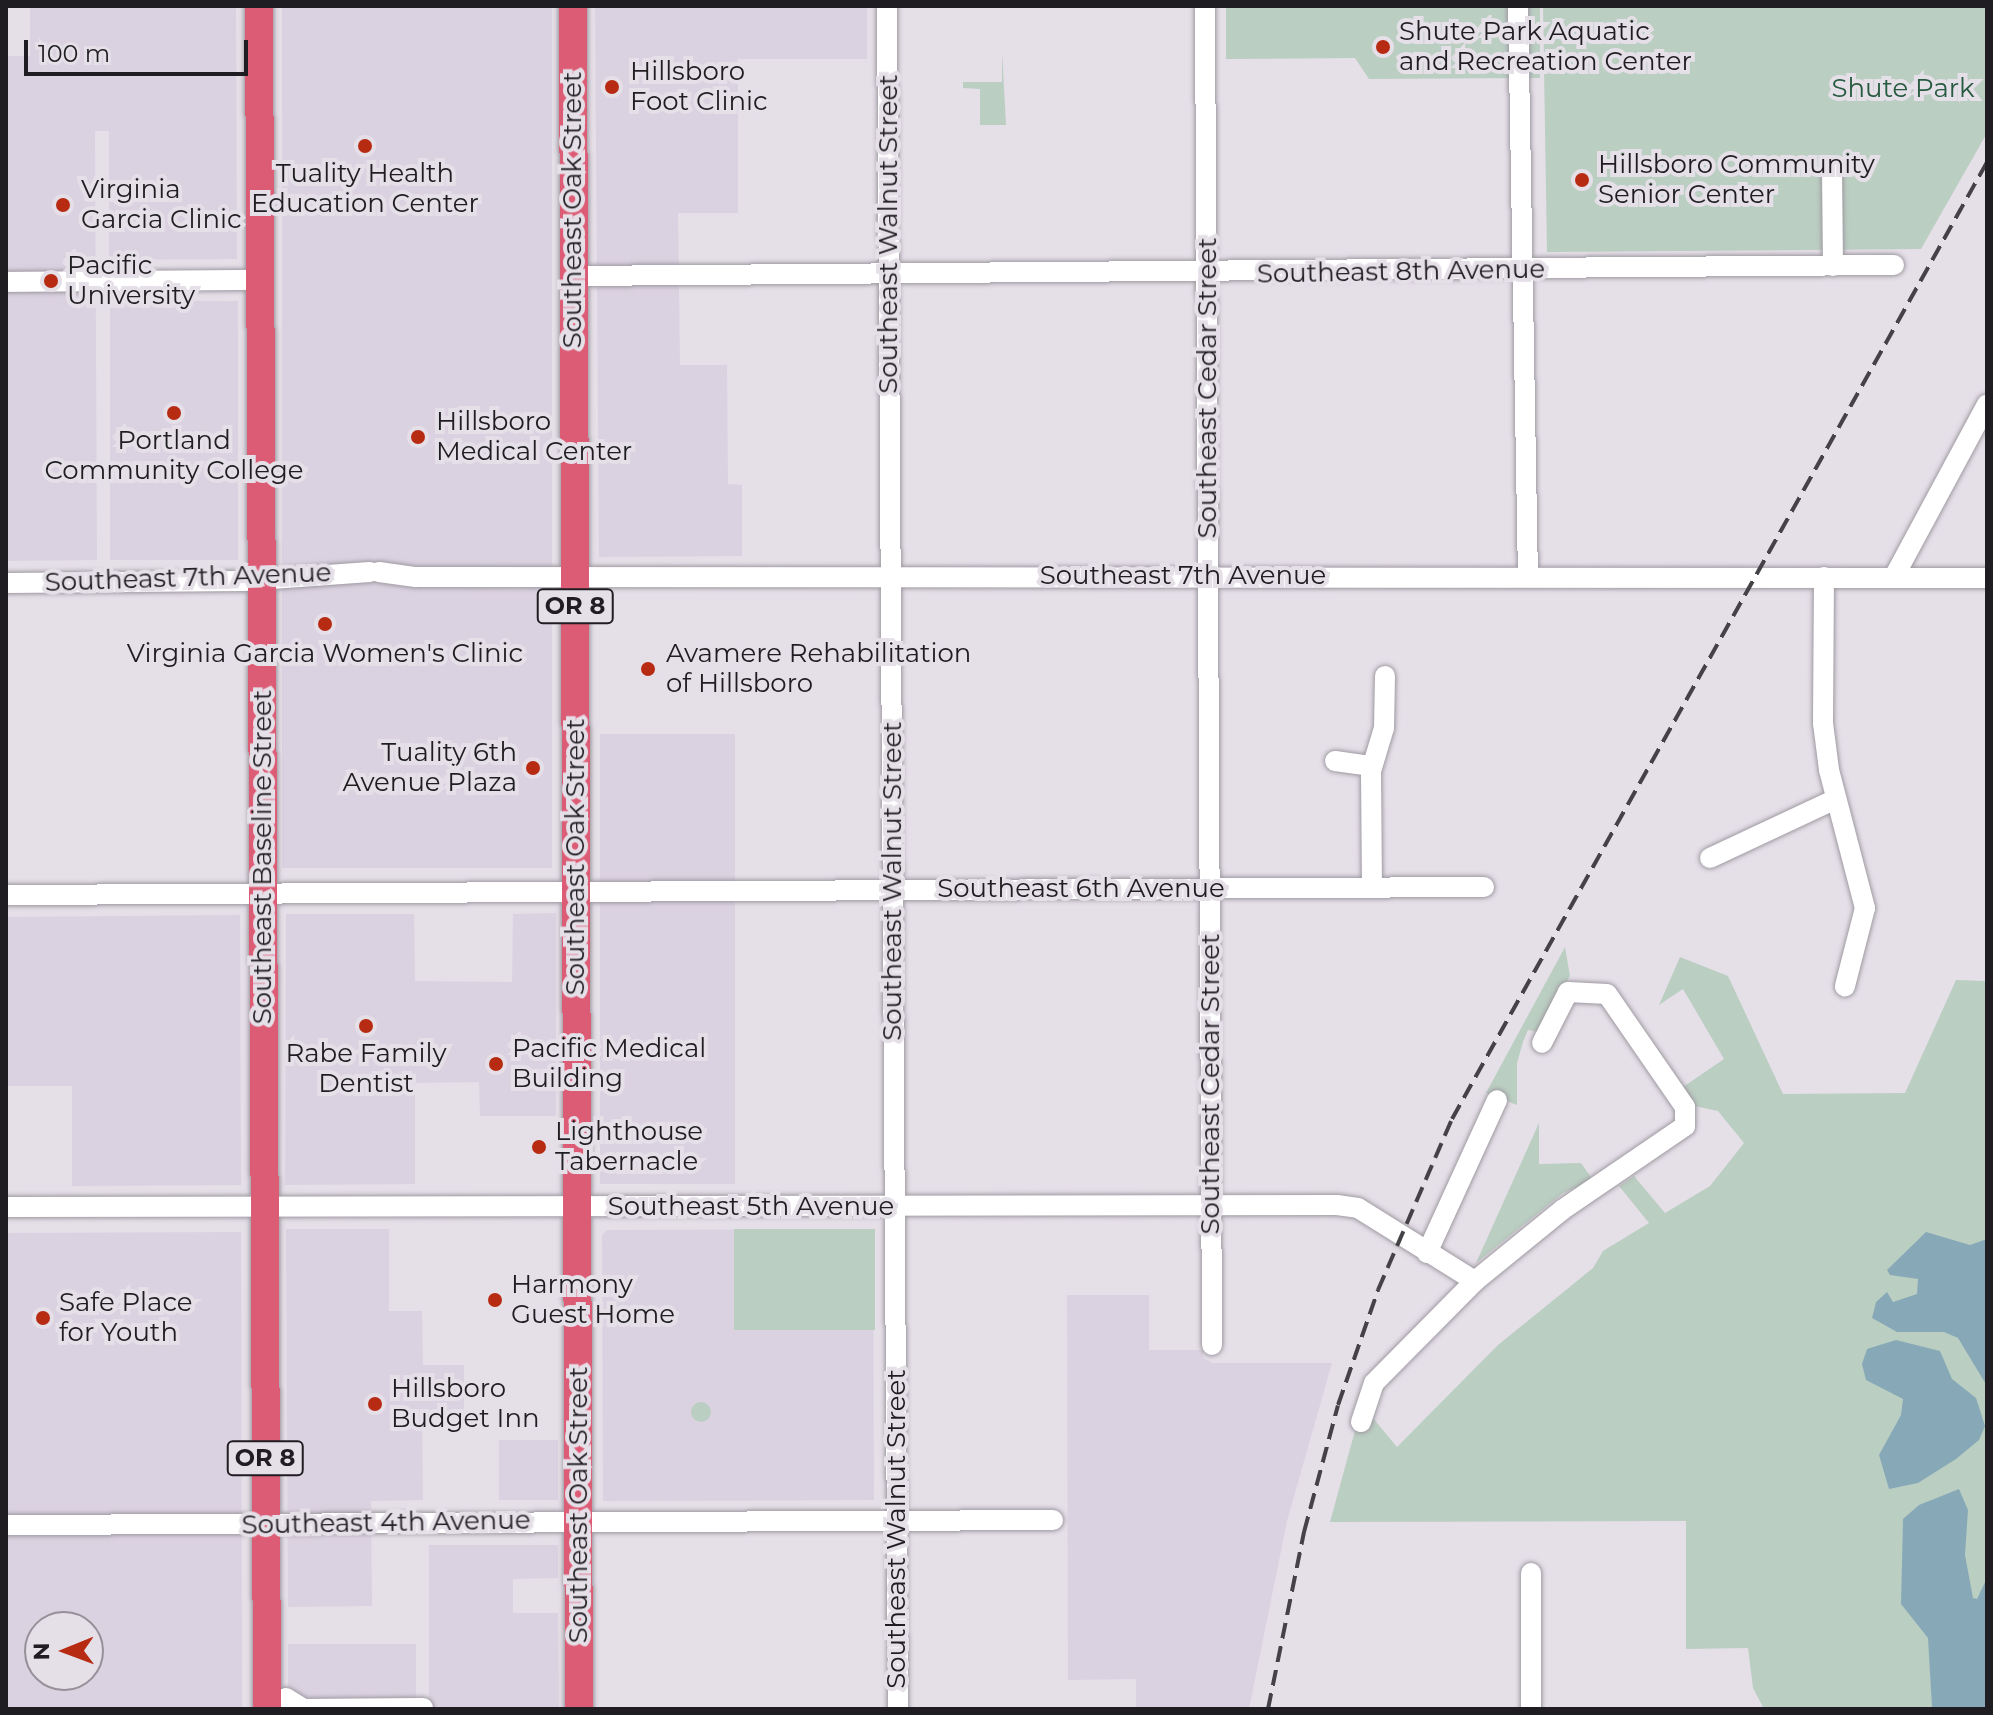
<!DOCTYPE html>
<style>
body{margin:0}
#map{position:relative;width:1993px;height:1715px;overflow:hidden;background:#e5dfe8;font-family:Montserrat,sans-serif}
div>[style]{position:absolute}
.built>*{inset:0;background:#dbd2e1;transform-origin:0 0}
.green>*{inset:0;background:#bbcec2;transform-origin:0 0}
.round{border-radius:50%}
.water>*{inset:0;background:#87a9b7}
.roads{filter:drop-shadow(0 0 2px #9f9aa2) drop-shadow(0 0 2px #9f9aa2)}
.minor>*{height:20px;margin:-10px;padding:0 10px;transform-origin:10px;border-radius:10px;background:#fff}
.highway>*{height:28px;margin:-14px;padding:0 14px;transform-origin:14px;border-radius:14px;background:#dd5c75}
.rail>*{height:4px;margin-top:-2px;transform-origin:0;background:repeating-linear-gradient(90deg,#454247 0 16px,transparent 0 24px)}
.dots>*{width:22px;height:22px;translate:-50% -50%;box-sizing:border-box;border:4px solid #e5dfe8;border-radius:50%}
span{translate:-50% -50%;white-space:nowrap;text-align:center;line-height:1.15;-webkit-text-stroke:8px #e5dfe8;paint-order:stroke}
.shield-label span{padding:2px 6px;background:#e5dfe8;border:2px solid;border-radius:6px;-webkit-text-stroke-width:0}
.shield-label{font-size:24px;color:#1f1d21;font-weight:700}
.poi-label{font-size:26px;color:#1f1d21}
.left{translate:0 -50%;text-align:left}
.right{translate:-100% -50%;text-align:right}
.park-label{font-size:26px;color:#275b40}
.street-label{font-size:26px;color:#1f1d21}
.frame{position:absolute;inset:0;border:8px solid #1f1d21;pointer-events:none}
.north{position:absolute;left:24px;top:1611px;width:80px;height:80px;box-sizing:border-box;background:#e5dfe8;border:2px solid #969198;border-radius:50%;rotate:269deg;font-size:22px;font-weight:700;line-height:32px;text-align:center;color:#1f1d21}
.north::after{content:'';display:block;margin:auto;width:28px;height:36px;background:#b72b13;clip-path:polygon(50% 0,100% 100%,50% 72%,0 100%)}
.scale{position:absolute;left:24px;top:40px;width:224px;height:36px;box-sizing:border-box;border:4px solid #1f1d21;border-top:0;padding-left:10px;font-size:24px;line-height:28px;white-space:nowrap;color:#1f1d21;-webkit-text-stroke:6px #e5dfe8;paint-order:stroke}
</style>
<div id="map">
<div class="built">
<div style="clip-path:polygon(30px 6px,236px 6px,237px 259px,109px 260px,109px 131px,95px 131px,97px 560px,6px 561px,6px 56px,30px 56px)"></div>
<div style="left:282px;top:6px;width:270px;height:862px"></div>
<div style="clip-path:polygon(595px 6px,867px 6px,867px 59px,738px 59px,738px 213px,678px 213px,680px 365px,727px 365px,728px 484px,742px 485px,742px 556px,599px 557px)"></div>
<div style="left:110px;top:301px;width:128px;height:259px"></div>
<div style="left:735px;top:734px;width:450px;height:135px;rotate:90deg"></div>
<div style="clip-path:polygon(556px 913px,556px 1116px,480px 1116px,479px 1082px,415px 1083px,415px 1184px,285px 1185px,286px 914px,414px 914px,415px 981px,512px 982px,513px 914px)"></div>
<div style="clip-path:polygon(240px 915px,241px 1185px,72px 1186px,72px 1086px,6px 1086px,6px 917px)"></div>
<div style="clip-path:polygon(286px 1229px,389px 1229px,389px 1311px,422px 1311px,423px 1365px,464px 1365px,464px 1417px,422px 1417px,423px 1500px,371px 1501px,372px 1606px,288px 1607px)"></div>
<div style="clip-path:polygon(873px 1229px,874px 1500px,603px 1501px,602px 1235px,607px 1230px)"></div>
<div style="clip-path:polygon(evenodd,241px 1232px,242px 1709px,6px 1709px,6px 1233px,241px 1232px,40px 1627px,88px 1627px,88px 1675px,40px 1675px,40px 1627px)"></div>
<div style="clip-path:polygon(1067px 1295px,1149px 1295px,1149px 1350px,1203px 1350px,1203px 1358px,1213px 1363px,1332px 1363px,1287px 1521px,1249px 1709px,1136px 1709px,1136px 1679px,1068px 1680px)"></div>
<div style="left:499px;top:1440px;width:59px;height:60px"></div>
<div style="clip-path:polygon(429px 1545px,558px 1545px,558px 1578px,513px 1579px,513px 1613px,558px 1613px,559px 1709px,429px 1709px)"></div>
<div style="left:288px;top:1644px;width:128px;height:65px"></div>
</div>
<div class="green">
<div style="clip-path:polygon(1226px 6px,1540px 6px,1540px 78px,1369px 79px,1355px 58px,1226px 59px)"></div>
<div style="clip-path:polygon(1543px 6px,1987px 6px,1987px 133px,1921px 249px,1547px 252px)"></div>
<div style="clip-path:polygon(1002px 51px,1006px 125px,980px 125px,980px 89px,963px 88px,963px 82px,1002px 82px)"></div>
<div style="clip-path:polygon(1565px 947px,1570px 976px,1538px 1032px,1528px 1030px,1523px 1042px,1517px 1063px,1517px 1105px,1486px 1093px)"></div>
<div style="clip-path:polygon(1680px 957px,1728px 976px,1783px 1094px,1905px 1093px,1956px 980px,1987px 981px,1987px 1644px,1929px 1645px,1932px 1709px,1764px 1709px,1753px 1688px,1748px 1648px,1686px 1649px,1686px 1521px,1330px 1522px,1362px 1405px,1397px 1447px,1498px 1345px,1593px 1268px,1603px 1251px,1649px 1223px,1619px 1186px,1634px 1176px,1665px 1213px,1710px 1186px,1744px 1143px,1718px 1111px,1694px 1106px,1683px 1087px,1724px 1059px,1683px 989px,1659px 1005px)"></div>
<div style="clip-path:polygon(1539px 1123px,1539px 1164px,1581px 1163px,1593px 1180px,1563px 1193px,1476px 1263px)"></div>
<div style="left:734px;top:1229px;width:141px;height:101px"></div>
<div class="round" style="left:691px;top:1402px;width:20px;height:20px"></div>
</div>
<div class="water">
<div style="clip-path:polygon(1926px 1232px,1970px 1245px,1987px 1239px,1987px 1386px,1958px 1338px,1944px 1332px,1897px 1332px,1872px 1318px,1876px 1302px,1887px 1292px,1893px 1302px,1917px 1294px,1918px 1279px,1890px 1275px,1887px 1270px)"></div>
<div style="clip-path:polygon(1896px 1340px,1940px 1351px,1952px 1379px,1976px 1398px,1985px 1426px,1979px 1440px,1956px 1459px,1918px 1483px,1889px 1489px,1879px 1455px,1901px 1415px,1903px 1399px,1866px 1380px,1862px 1364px,1867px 1349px)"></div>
<div style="clip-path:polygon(1959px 1489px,1968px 1510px,1965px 1555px,1973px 1598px,1977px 1599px,1987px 1578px,1987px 1709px,1932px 1709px,1928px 1638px,1901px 1604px,1903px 1519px,1919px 1505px)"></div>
</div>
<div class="roads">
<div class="minor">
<div style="left:887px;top:6px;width:1703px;rotate:89.63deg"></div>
<div style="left:1205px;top:6px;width:1339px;rotate:89.7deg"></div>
<div style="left:1518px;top:6px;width:571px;rotate:89deg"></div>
<div style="left:1832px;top:170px;width:96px;rotate:89.4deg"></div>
<div style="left:573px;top:276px;width:1321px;rotate:-0.48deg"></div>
<div style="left:6px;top:282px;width:254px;rotate:-0.5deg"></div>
<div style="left:379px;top:572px;width:37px;rotate:8deg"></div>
<div style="left:416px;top:577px;width:1571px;rotate:0.04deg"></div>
<div style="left:1824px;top:577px;width:146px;rotate:90.4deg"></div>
<div style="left:1823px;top:723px;width:47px;rotate:82.7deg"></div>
<div style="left:1829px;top:770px;width:143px;rotate:75.4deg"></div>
<div style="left:1865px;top:908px;width:81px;rotate:104.4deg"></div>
<div style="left:1894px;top:577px;width:196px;rotate:-61.7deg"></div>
<div style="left:6px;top:583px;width:237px;rotate:-0.5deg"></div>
<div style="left:243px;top:581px;width:127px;rotate:-4.1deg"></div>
<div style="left:1335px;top:761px;width:37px;rotate:8deg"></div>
<div style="left:1710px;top:858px;width:139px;rotate:-25.1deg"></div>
<div style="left:1372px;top:887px;width:116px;rotate:-90.5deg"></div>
<div style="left:1371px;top:771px;width:45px;rotate:-73.2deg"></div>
<div style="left:1384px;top:728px;width:52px;rotate:-88.9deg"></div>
<div style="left:6px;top:895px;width:1478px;rotate:-0.31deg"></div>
<div style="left:6px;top:1207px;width:1331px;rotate:-0.09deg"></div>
<div style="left:1337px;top:1205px;width:21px;rotate:8deg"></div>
<div style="left:1358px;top:1208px;width:138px;rotate:32deg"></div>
<div style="left:1427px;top:1253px;width:168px;rotate:-65.4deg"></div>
<div style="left:1361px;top:1422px;width:41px;rotate:-71.6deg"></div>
<div style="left:1374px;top:1383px;width:144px;rotate:-45.3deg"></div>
<div style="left:1475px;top:1281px;width:112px;rotate:-39.2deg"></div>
<div style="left:1562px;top:1210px;width:149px;rotate:-34.3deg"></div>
<div style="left:1685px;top:1126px;width:19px;rotate:-90deg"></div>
<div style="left:1685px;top:1107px;width:137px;rotate:-124.6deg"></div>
<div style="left:1607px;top:994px;width:39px;rotate:-177deg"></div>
<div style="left:1568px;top:992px;width:57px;rotate:117deg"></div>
<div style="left:6px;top:1525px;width:1047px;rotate:-0.27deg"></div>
<div style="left:1531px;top:1573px;width:136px;rotate:90deg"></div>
<div style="left:286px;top:1698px;width:19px;rotate:32deg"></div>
<div style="left:302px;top:1709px;width:121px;rotate:-0.5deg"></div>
</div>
<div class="highway">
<div style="left:259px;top:6px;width:1703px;rotate:89.73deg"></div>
<div style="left:573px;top:6px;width:1703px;rotate:89.8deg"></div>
</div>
</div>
<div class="rail">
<div style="left:1268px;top:1709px;width:181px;rotate:-78.5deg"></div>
<div style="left:1304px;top:1532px;width:131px;rotate:-75deg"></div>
<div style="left:1338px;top:1405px;width:122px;rotate:-70.8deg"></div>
<div style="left:1378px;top:1290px;width:186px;rotate:-66.6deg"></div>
<div style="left:1452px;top:1119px;width:1096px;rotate:-60.79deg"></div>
</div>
<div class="dots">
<div style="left:1383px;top:47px;background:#b72b13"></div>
<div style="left:612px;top:87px;background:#b72b13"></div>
<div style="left:365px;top:146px;background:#b72b13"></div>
<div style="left:1582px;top:180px;background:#b72b13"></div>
<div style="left:63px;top:205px;background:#b72b13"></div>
<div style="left:51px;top:281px;background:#b72b13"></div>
<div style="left:174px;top:413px;background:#b72b13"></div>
<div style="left:418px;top:437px;background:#b72b13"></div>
<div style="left:325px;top:624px;background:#b72b13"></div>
<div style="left:648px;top:669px;background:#b72b13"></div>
<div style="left:533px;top:768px;background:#b72b13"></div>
<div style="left:366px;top:1026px;background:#b72b13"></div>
<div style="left:496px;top:1064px;background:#b72b13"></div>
<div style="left:539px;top:1147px;background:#b72b13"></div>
<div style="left:495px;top:1300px;background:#b72b13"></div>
<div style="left:43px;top:1318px;background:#b72b13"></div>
<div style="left:375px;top:1404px;background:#b72b13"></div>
</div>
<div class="shield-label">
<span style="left:575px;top:606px">OR 8</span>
<span style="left:265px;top:1458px">OR 8</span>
</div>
<div class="poi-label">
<span class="left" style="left:1399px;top:47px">Shute Park Aquatic<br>and Recreation Center</span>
<span class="left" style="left:630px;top:87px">Hillsboro<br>Foot Clinic</span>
<span class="left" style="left:1598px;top:180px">Hillsboro Community<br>Senior Center</span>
<span style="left:365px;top:189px">Tuality Health<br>Education Center</span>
<span class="left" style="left:81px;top:205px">Virginia<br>Garcia Clinic</span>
<span class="left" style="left:67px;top:281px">Pacific<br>University</span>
<span class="left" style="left:436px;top:437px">Hillsboro<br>Medical Center</span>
<span style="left:174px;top:456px">Portland<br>Community College</span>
<span style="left:325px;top:654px">Virginia Garcia Women's Clinic</span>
<span class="left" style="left:666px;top:669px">Avamere Rehabilitation<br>of Hillsboro</span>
<span class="right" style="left:517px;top:768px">Tuality 6th<br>Avenue Plaza</span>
<span class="left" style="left:512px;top:1064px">Pacific Medical<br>Building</span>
<span style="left:366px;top:1069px">Rabe Family<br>Dentist</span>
<span class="left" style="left:555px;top:1147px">Lighthouse<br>Tabernacle</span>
<span class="left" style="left:511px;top:1300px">Harmony<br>Guest Home</span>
<span class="left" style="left:59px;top:1318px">Safe Place<br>for Youth</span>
<span class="left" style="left:391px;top:1404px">Hillsboro<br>Budget Inn</span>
</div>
<div class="park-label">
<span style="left:1903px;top:89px">Shute Park</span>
</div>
<div class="street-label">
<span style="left:573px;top:210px;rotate:-90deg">Southeast Oak Street</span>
<span style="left:889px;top:234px;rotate:-90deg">Southeast Walnut Street</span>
<span style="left:1401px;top:272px;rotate:-1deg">Southeast 8th Avenue</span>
<span style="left:1208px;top:388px;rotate:-90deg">Southeast Cedar Street</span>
<span style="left:1183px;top:576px">Southeast 7th Avenue</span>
<span style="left:188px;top:578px;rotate:-2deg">Southeast 7th Avenue</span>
<span style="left:263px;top:857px;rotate:-90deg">Southeast Baseline Street</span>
<span style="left:576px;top:857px;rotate:-90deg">Southeast Oak Street</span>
<span style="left:893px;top:881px;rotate:-90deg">Southeast Walnut Street</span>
<span style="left:1081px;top:889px">Southeast 6th Avenue</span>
<span style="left:1211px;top:1084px;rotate:-90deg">Southeast Cedar Street</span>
<span style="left:751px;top:1207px">Southeast 5th Avenue</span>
<span style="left:579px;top:1505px;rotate:-90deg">Southeast Oak Street</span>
<span style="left:386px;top:1523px;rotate:-1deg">Southeast 4th Avenue</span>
<span style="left:897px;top:1529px;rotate:-90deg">Southeast Walnut Street</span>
</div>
<div class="frame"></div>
<div class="north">N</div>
<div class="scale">100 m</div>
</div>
